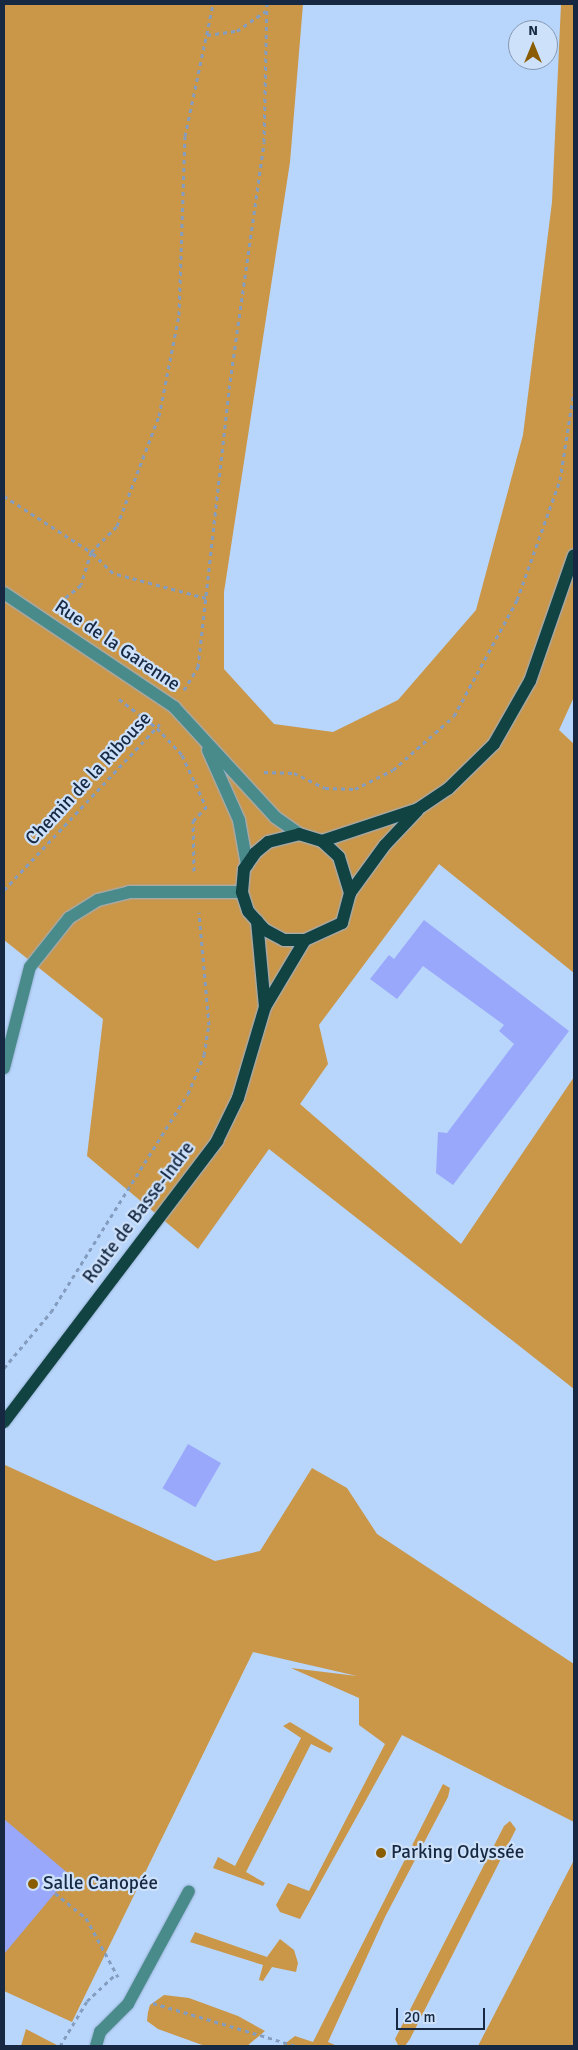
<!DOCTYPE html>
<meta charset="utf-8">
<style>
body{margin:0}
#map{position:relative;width:578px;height:2050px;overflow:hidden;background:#b8d5fb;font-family:Signika,sans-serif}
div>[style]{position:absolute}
.green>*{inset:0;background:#ca9647}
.building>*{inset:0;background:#99a8fa;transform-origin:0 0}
.path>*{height:3px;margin-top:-1.5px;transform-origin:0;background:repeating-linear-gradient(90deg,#849dbf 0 4px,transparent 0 8px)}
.roads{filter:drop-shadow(0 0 1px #98b3d6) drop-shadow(0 0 1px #98b3d6)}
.minor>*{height:12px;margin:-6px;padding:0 6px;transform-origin:6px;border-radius:6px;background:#498b8a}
.major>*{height:12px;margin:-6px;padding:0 6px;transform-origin:6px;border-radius:6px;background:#114343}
.dots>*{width:14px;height:14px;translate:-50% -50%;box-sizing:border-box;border:2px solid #cee1fb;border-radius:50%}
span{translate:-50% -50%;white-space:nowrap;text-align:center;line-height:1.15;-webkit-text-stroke:4.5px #cee1fb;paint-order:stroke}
.street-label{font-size:19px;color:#172942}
.poi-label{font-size:19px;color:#172942}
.left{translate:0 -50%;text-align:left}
.frame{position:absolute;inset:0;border:5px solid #172942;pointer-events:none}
.north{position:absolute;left:508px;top:20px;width:50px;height:50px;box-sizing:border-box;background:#cee1fb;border:1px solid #8597b1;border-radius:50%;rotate:0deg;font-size:14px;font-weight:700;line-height:20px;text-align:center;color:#172942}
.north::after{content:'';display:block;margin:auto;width:18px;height:22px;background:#8b5d02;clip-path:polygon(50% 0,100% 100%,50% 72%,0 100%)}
.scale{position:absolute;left:396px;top:2008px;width:89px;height:22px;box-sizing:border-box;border:2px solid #172942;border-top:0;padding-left:6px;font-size:15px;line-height:18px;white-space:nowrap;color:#172942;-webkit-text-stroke:4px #cee1fb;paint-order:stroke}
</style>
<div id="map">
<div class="green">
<div style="clip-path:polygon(4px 4px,303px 4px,290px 162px,224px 592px,224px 669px,274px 724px,333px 732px,398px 700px,476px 610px,523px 435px,552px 202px,561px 4px,574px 4px,574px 697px,559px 730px,574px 744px,574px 973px,439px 864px,319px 1025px,328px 1064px,300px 1104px,461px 1244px,574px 1077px,574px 1389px,269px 1149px,198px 1249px,87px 1156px,103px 1019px,4px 940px)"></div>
<div style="clip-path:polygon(5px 1465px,215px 1561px,260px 1551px,312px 1468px,347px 1488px,377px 1534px,574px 1664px,574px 1822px,402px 1735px,300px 1919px,280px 1912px,276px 1905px,288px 1883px,309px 1891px,385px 1744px,359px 1725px,359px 1698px,291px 1668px,357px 1676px,253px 1652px,72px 2022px,4px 1991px)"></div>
<div style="clip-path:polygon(290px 1722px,333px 1748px,330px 1753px,311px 1744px,246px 1872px,265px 1883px,263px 1886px,213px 1868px,218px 1857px,235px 1866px,301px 1738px,283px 1726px)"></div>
<div style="clip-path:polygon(443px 1784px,450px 1788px,448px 1797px,385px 1917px,328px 2042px,337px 2046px,282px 2046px,295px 2036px,313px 2042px)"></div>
<div style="clip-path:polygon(510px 1821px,516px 1829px,410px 2039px,405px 2046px,398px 2045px,395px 2039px,504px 1826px)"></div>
<div style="clip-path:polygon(574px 1860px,574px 2046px,478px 2046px)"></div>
<div style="clip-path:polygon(195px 1932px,267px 1957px,280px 1939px,294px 1950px,298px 1963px,296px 1972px,272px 1967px,263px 1981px,259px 1980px,263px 1965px,190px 1942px)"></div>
<div style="clip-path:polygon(164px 1995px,189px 1998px,238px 2016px,265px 2031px,247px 2046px,205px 2046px,158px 2029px,147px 2021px,148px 2012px,150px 2005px)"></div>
<div style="clip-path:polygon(26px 2029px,49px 2041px,59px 2046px,21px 2046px)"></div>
</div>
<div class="building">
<div style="clip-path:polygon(424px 920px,569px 1031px,453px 1185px,436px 1173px,438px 1132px,447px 1133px,514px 1044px,499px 1031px,504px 1025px,423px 966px,397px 999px,370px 979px,389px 955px,394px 959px)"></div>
<div style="left:188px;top:1444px;width:38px;height:51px;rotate:30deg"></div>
<div style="clip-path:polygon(4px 1819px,70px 1875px,4px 1954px)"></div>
</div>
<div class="path">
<div style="left:207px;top:35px;width:30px;rotate:-8deg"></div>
<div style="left:237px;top:31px;width:35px;rotate:-35deg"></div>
<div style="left:4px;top:496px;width:103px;rotate:32.8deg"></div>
<div style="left:91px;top:552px;width:34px;rotate:107deg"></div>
<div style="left:81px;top:585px;width:28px;rotate:141deg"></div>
<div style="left:206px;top:598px;width:96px;rotate:-165deg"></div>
<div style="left:113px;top:573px;width:30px;rotate:-136deg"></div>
<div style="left:91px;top:552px;width:37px;rotate:-45deg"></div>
<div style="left:117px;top:526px;width:118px;rotate:-69.1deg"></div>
<div style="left:159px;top:416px;width:103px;rotate:-78.8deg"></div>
<div style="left:179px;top:315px;width:179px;rotate:-88.1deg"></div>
<div style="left:185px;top:136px;width:135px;rotate:-78deg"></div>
<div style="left:184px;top:690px;width:27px;rotate:-59deg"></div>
<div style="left:198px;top:667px;width:280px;rotate:-83.6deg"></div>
<div style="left:229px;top:389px;width:249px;rotate:-81.9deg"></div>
<div style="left:264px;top:142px;width:138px;rotate:-88.8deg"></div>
<div style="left:119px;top:699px;width:48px;rotate:37.3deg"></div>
<div style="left:157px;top:728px;width:37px;rotate:47deg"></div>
<div style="left:182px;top:755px;width:57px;rotate:65.2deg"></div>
<div style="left:264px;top:772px;width:30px;rotate:2deg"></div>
<div style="left:294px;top:773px;width:34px;rotate:26deg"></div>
<div style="left:325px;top:788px;width:30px;rotate:2deg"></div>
<div style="left:355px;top:789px;width:42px;rotate:-26.6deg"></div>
<div style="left:393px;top:770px;width:81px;rotate:-41.5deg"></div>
<div style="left:454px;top:716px;width:132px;rotate:-61.5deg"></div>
<div style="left:517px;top:600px;width:127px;rotate:-70.3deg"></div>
<div style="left:560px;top:480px;width:90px;rotate:-81.1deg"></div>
<div style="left:194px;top:871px;width:50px;rotate:-91.1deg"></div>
<div style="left:193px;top:821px;width:23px;rotate:-47deg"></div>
<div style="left:4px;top:890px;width:228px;rotate:-46.8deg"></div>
<div style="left:4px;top:1368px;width:73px;rotate:-50deg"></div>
<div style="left:51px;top:1312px;width:257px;rotate:-57.9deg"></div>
<div style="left:188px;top:1094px;width:42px;rotate:-67.7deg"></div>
<div style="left:204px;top:1055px;width:30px;rotate:-81deg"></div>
<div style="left:209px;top:1025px;width:113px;rotate:-95.1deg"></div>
<div style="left:55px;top:1893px;width:40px;rotate:39deg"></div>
<div style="left:86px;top:1918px;width:67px;rotate:61.5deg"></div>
<div style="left:153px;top:2003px;width:149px;rotate:16.7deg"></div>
<div style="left:60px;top:2046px;width:52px;rotate:-59deg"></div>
<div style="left:87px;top:2001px;width:40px;rotate:-43deg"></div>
</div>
<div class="roads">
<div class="minor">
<div style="left:4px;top:593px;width:205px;rotate:33.8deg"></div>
<div style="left:174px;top:707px;width:149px;rotate:47.4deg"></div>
<div style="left:275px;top:817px;width:29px;rotate:35deg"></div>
<div style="left:208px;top:750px;width:77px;rotate:66.1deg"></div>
<div style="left:239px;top:820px;width:46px;rotate:79.9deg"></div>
<div style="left:4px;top:1068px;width:104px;rotate:-75.6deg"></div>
<div style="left:30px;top:967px;width:63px;rotate:-51.5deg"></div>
<div style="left:69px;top:918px;width:34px;rotate:-32deg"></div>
<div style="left:98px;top:900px;width:32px;rotate:-14deg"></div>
<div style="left:129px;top:892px;width:113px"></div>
<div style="left:96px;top:2046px;width:15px;rotate:-74deg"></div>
<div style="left:100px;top:2032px;width:40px;rotate:-45deg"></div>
<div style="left:128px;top:2004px;width:128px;rotate:-61.6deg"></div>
</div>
<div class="major">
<div style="left:299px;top:834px;width:24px;rotate:17deg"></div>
<div style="left:322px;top:841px;width:23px;rotate:43deg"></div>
<div style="left:339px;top:857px;width:38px;rotate:73deg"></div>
<div style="left:350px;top:893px;width:31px;rotate:105deg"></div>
<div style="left:342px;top:923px;width:41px;rotate:155.3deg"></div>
<div style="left:305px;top:940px;width:21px;rotate:180deg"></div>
<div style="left:284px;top:940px;width:21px;rotate:-152deg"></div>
<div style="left:265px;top:930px;width:25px;rotate:-132deg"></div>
<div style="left:248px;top:911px;width:20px;rotate:-108deg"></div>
<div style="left:242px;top:892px;width:23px;rotate:-85deg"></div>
<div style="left:244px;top:869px;width:19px;rotate:-55deg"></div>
<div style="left:255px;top:853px;width:17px;rotate:-40deg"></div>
<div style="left:268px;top:842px;width:32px;rotate:-14deg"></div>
<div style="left:322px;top:841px;width:101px;rotate:-18.4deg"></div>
<div style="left:418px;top:809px;width:36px;rotate:-34deg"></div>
<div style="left:448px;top:789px;width:64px;rotate:-44.4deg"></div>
<div style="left:494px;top:744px;width:73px;rotate:-60.3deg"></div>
<div style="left:530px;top:681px;width:133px;rotate:-70.8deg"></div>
<div style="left:350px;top:893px;width:59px;rotate:-53.9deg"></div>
<div style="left:385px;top:845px;width:47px;rotate:-46.7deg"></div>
<div style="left:257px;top:921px;width:86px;rotate:84.7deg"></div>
<div style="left:4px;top:1422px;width:353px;rotate:-52.8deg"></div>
<div style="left:217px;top:1141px;width:48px;rotate:-64deg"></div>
<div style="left:238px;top:1098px;width:95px;rotate:-73.5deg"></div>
<div style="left:265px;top:1007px;width:78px;rotate:-59.2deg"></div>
</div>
</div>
<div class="dots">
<div style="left:381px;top:1853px;background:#8b5d02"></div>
<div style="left:33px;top:1884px;background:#8b5d02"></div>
</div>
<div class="street-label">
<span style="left:117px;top:646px;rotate:34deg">Rue de la Garenne</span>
<span style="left:89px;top:779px;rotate:-47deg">Chemin de la Ribouse</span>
<span style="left:139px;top:1213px;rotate:-53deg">Route de Basse-Indre</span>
</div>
<div class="poi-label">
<span class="left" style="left:391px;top:1853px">Parking Odyssée</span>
<span class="left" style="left:43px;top:1884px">Salle Canopée</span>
</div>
<div class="frame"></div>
<div class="north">N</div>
<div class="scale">20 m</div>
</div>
